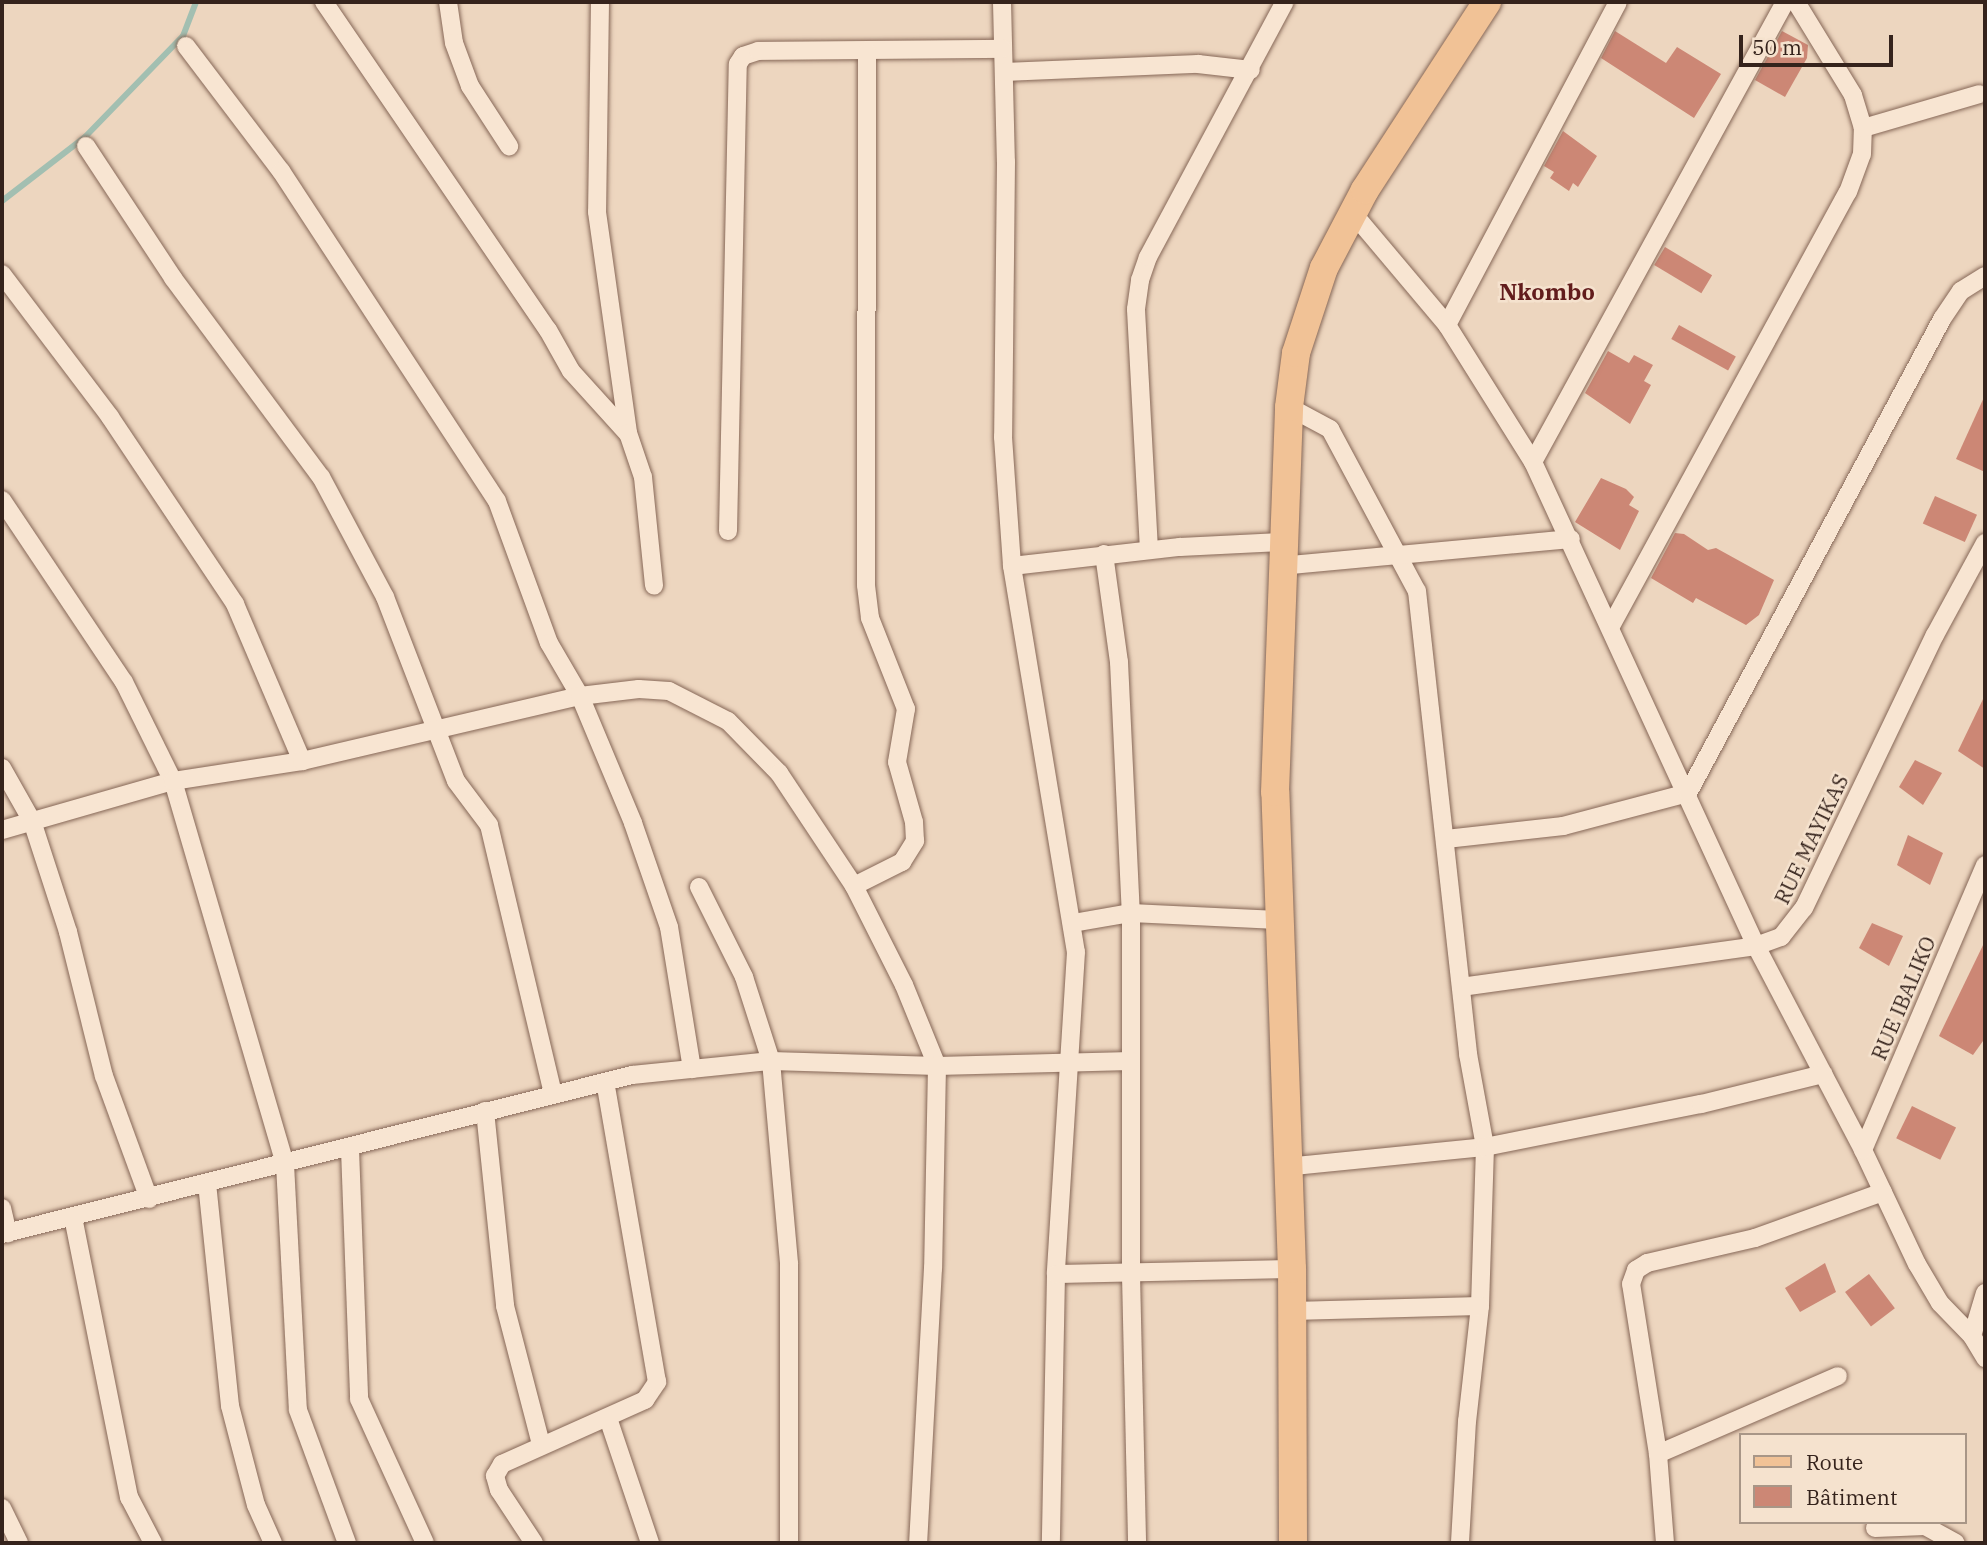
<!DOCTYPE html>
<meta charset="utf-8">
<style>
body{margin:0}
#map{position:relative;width:1987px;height:1545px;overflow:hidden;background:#edd6bf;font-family:"IBM Plex Serif",serif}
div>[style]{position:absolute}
.stream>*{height:6px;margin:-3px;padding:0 3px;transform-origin:3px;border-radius:3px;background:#a2bfb1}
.building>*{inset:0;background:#cc8775;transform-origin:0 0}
.roads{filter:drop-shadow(0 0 2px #866757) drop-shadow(0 0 2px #866757)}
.minor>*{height:18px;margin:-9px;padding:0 9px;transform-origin:9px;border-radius:9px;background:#f8e5d2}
.primary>*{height:28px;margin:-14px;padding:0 14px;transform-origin:14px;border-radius:14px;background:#f1c296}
span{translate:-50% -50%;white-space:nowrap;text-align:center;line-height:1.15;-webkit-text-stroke:5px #f5e2ce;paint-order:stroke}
.street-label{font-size:21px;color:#35231c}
.neighbourhood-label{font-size:23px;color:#621c1c;font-weight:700}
.frame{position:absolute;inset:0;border:4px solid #35231c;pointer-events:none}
.legend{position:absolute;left:1739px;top:1433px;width:228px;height:91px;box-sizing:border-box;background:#f5e2ce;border:2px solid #a89687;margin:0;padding:9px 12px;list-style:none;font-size:21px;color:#35231c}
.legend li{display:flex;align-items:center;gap:14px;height:35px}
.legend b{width:35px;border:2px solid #a89687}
.scale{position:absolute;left:1739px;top:35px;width:154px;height:32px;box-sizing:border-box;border:4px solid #35231c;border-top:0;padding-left:9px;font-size:21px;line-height:24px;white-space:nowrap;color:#35231c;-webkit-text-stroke:5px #f5e2ce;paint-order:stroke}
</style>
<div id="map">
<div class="stream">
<div style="left:2px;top:201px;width:105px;rotate:-37.6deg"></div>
<div style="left:85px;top:137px;width:141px;rotate:-45.9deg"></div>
<div style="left:183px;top:36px;width:36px;rotate:-69deg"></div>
</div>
<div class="building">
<div style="clip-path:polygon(1615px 31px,1666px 63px,1677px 47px,1721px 74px,1694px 118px,1601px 58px)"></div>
<div style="clip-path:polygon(1782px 31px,1808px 45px,1807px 58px,1785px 97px,1755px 80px)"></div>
<div style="clip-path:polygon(1563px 131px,1597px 156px,1578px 187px,1573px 183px,1569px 191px,1550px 178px,1554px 172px,1544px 166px)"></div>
<div style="left:1665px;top:247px;width:55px;height:21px;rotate:31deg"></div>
<div style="left:1679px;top:325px;width:65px;height:16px;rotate:29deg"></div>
<div style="clip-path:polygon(1608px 351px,1629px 363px,1634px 355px,1653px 365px,1644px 381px,1651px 385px,1630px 424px,1585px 393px)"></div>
<div style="clip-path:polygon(1985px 395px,1985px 472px,1956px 459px)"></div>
<div style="clip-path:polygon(1601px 478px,1626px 489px,1634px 497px,1629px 505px,1639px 511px,1620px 550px,1575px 522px)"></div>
<div style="left:1935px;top:496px;width:46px;height:30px;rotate:24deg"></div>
<div style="clip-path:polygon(1675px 533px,1684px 534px,1708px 550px,1716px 548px,1774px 580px,1759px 615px,1746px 625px,1696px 598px,1693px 603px,1651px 578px)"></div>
<div style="clip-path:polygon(1985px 695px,1985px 769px,1958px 751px)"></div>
<div style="clip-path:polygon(1915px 760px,1942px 773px,1923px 805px,1899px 787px)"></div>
<div style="clip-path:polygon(1908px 835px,1943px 853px,1930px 885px,1897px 865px)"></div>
<div style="clip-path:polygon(1872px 923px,1903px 936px,1889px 966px,1859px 948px)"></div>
<div style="clip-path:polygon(1985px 941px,1985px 1019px,1983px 1041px,1973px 1055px,1939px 1036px)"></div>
<div style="left:1912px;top:1106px;width:49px;height:36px;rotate:26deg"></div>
<div style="clip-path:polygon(1825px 1263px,1836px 1292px,1800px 1312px,1785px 1288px)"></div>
<div style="left:1869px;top:1274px;width:43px;height:30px;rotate:53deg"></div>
</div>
<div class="roads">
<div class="minor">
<div style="left:324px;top:2px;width:397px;rotate:55.7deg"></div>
<div style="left:548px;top:330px;width:47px;rotate:60.7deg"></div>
<div style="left:571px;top:371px;width:84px;rotate:47.9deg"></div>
<div style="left:448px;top:2px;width:41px;rotate:81.7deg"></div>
<div style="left:454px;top:43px;width:46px;rotate:69.6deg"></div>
<div style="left:470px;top:86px;width:72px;rotate:57deg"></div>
<div style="left:600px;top:2px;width:210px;rotate:90.8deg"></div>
<div style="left:597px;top:212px;width:223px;rotate:82deg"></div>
<div style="left:628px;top:433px;width:46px;rotate:71.2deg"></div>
<div style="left:643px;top:477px;width:109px;rotate:84.2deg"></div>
<div style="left:1002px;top:2px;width:160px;rotate:88.6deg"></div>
<div style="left:1006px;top:162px;width:275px;rotate:90.6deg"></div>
<div style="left:1003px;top:437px;width:129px;rotate:86deg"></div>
<div style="left:1012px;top:566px;width:391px;rotate:80.6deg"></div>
<div style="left:1076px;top:952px;width:323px;rotate:93.6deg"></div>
<div style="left:1056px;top:1274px;width:269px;rotate:91.1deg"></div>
<div style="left:186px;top:46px;width:157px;rotate:52.8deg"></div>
<div style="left:281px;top:171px;width:394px;rotate:56.8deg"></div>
<div style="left:497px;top:501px;width:151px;rotate:69.9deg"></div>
<div style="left:549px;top:643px;width:61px;rotate:59.7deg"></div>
<div style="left:580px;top:696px;width:138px;rotate:67.3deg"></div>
<div style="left:633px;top:823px;width:110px;rotate:70.9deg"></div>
<div style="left:669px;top:927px;width:144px;rotate:80.8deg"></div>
<div style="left:1004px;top:72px;width:194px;rotate:-2.4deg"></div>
<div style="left:1198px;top:64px;width:53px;rotate:6.5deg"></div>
<div style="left:1863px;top:128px;width:121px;rotate:-16.3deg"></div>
<div style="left:86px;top:146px;width:158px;rotate:56.6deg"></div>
<div style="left:173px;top:278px;width:248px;rotate:53.4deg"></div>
<div style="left:321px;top:477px;width:136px;rotate:61.9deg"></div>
<div style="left:385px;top:597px;width:197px;rotate:68.9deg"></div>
<div style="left:456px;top:781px;width:55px;rotate:53.1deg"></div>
<div style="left:489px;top:825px;width:277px;rotate:76.6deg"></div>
<div style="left:1352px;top:212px;width:148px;rotate:49.9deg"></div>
<div style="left:1447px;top:325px;width:162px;rotate:57.9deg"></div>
<div style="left:1533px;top:462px;width:533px;rotate:65.26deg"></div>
<div style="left:1756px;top:946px;width:230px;rotate:62.3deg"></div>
<div style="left:1863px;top:1150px;width:126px;rotate:64.7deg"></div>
<div style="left:1917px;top:1264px;width:45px;rotate:59.5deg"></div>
<div style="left:1940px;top:1303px;width:46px;rotate:45.9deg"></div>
<div style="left:1972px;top:1336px;width:26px;rotate:59deg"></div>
<div style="left:2px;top:274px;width:179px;rotate:52.9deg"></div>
<div style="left:110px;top:417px;width:225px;rotate:56.2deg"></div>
<div style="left:235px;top:604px;width:171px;rotate:66.9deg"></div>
<div style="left:1447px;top:325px;width:365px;rotate:-62.1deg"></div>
<div style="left:1289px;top:407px;width:47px;rotate:28.2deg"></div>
<div style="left:1330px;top:429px;width:184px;rotate:61.8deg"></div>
<div style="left:1417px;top:591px;width:466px;rotate:83.7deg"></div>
<div style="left:1468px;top:1054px;width:95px;rotate:79.6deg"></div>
<div style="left:1485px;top:1147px;width:159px;rotate:91.8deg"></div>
<div style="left:1480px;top:1306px;width:116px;rotate:96.4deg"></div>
<div style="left:1467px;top:1421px;width:122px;rotate:93.3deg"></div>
<div style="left:1533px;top:462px;width:525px;rotate:-61.28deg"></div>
<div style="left:2px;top:500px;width:219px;rotate:56.2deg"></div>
<div style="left:124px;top:682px;width:110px;rotate:63.7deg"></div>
<div style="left:173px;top:781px;width:399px;rotate:73.7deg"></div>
<div style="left:285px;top:1164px;width:246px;rotate:87deg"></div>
<div style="left:298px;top:1410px;width:142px;rotate:69.8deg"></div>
<div style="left:728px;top:531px;width:467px;rotate:-88.8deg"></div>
<div style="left:738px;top:64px;width:9px;rotate:-58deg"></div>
<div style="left:743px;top:56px;width:16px;rotate:-18deg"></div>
<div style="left:758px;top:51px;width:245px;rotate:-0.5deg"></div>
<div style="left:1149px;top:550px;width:241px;rotate:-93.1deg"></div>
<div style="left:1136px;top:309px;width:29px;rotate:-82deg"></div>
<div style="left:1140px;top:280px;width:24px;rotate:-71deg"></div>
<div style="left:1148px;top:257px;width:289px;rotate:-61.8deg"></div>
<div style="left:1104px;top:554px;width:109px;rotate:82.1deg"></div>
<div style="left:1119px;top:662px;width:251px;rotate:87.3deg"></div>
<div style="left:1131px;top:913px;width:362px;rotate:90deg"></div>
<div style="left:1131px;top:1275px;width:268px;rotate:88.7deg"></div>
<div style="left:1012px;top:566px;width:169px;rotate:-6.5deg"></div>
<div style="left:1180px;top:547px;width:101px;rotate:-2.8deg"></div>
<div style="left:1280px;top:566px;width:292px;rotate:-5.3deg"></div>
<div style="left:1611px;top:626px;width:494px;rotate:-61.4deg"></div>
<div style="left:1848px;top:192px;width:40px;rotate:-69.8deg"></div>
<div style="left:1862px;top:154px;width:26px;rotate:-88deg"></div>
<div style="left:1863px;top:128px;width:34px;rotate:-107deg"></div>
<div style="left:1853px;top:95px;width:109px;rotate:-121.5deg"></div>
<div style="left:2px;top:768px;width:61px;rotate:60.5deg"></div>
<div style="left:32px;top:821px;width:117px;rotate:72deg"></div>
<div style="left:68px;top:932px;width:148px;rotate:76deg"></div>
<div style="left:104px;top:1076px;width:131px;rotate:69.9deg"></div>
<div style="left:2px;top:830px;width:178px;rotate:-16deg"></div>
<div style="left:173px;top:781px;width:131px;rotate:-8.8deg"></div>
<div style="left:302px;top:761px;width:285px;rotate:-13.2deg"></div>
<div style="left:580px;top:696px;width:59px;rotate:-6.8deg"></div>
<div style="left:639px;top:689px;width:30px;rotate:4deg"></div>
<div style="left:669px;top:691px;width:66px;rotate:27deg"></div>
<div style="left:728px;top:721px;width:73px;rotate:45.6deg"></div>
<div style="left:779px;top:773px;width:136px;rotate:56.4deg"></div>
<div style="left:854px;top:886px;width:111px;rotate:63.2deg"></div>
<div style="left:904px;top:985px;width:87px;rotate:67.8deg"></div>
<div style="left:937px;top:1066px;width:202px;rotate:91.1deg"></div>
<div style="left:933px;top:1268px;width:275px;rotate:93.1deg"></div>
<div style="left:1446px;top:839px;width:118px;rotate:-6.3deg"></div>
<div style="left:1563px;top:826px;width:129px;rotate:-14.8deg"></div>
<div style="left:1688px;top:793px;width:538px;rotate:-61.81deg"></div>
<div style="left:1942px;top:319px;width:34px;rotate:-56deg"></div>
<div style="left:1961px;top:291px;width:28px;rotate:-32deg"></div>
<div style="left:854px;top:886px;width:54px;rotate:-26.6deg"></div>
<div style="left:902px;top:862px;width:25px;rotate:-58deg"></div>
<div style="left:915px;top:841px;width:19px;rotate:-93deg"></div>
<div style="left:914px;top:822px;width:62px;rotate:-105.8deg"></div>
<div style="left:897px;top:762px;width:54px;rotate:-80.4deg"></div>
<div style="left:906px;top:709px;width:98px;rotate:-111.6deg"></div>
<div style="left:870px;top:618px;width:33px;rotate:-97deg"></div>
<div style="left:866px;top:585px;width:533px;rotate:-89.89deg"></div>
<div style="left:699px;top:887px;width:101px;rotate:63.4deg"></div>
<div style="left:744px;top:977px;width:88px;rotate:72.2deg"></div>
<div style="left:771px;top:1061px;width:204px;rotate:84.9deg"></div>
<div style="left:789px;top:1264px;width:279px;rotate:90deg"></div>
<div style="left:1073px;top:923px;width:59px;rotate:-9.8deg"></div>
<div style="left:1131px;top:913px;width:147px;rotate:2.7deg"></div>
<div style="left:1461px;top:987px;width:298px;rotate:-7.9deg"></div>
<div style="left:1756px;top:946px;width:27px;rotate:-20deg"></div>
<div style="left:1781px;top:937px;width:37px;rotate:-52deg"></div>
<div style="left:1804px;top:908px;width:303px;rotate:-64.4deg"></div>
<div style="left:1935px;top:635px;width:105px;rotate:-61.5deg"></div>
<div style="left:485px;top:1111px;width:196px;rotate:84.1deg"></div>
<div style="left:505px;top:1306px;width:143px;rotate:75.4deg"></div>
<div style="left:350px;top:1149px;width:250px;rotate:87.9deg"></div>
<div style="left:359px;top:1399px;width:158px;rotate:65.4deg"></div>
<div style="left:1863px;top:1150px;width:310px;rotate:-66.8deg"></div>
<div style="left:1285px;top:1167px;width:201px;rotate:-5.7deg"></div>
<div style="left:1485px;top:1147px;width:220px;rotate:-11.3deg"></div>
<div style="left:1701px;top:1104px;width:126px;rotate:-13.8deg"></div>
<div style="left:207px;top:1183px;width:224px;rotate:84.1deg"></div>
<div style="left:230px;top:1406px;width:102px;rotate:75.3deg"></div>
<div style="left:256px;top:1505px;width:42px;rotate:65.9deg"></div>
<div style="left:2px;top:1208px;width:26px;rotate:77deg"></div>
<div style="left:73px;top:1217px;width:286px;rotate:78.7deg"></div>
<div style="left:129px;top:1497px;width:52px;rotate:62.4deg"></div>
<div style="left:2px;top:1234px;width:650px;rotate:-14.16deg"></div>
<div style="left:632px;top:1075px;width:140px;rotate:-5.8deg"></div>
<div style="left:771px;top:1061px;width:166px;rotate:1.7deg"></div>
<div style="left:937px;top:1066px;width:194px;rotate:-1.5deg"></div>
<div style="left:1056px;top:1274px;width:236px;rotate:-1.2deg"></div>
<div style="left:1292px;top:1311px;width:188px;rotate:-1.5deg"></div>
<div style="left:1972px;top:1336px;width:45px;rotate:-73.2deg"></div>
<div style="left:608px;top:1418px;width:132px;rotate:71.4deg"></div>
<div style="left:1658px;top:1454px;width:196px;rotate:-23.4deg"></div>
<div style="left:2px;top:1508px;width:39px;rotate:64deg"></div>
<div style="left:1875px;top:1528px;width:50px;rotate:-2.3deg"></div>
<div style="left:1925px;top:1526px;width:35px;rotate:29deg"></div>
<div style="left:534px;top:1543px;width:64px;rotate:-123.4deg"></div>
<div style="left:499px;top:1490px;width:15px;rotate:-106deg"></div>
<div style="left:495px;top:1476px;width:14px;rotate:-60deg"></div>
<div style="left:502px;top:1464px;width:157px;rotate:-24.1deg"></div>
<div style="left:645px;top:1400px;width:22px;rotate:-56deg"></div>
<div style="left:657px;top:1382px;width:304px;rotate:-99.8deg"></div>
<div style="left:1665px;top:1543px;width:89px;rotate:-94.5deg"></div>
<div style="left:1658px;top:1454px;width:172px;rotate:-99deg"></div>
<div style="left:1631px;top:1284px;width:15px;rotate:-70deg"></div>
<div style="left:1636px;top:1270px;width:13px;rotate:-32deg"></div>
<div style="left:1647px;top:1263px;width:111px;rotate:-13deg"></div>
<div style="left:1755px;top:1238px;width:136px;rotate:-19.8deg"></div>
</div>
<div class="primary">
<div style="left:1293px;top:1543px;width:274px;rotate:-90.2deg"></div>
<div style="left:1292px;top:1269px;width:477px;rotate:-92deg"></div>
<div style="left:1275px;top:792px;width:385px;rotate:-87.9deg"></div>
<div style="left:1289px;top:407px;width:54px;rotate:-82.6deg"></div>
<div style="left:1296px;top:353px;width:89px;rotate:-71.8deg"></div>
<div style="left:1324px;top:268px;width:88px;rotate:-62.3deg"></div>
<div style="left:1365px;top:190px;width:224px;rotate:-57deg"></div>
</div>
</div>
<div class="street-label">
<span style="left:1811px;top:839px;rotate:-64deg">RUE MAYIKAS</span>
<span style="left:1903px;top:998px;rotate:-67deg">RUE IBALIKO</span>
</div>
<div class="neighbourhood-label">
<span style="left:1547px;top:291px">Nkombo</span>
</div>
<div class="frame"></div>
<ul class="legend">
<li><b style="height:9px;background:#f1c296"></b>Route</li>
<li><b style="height:19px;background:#cc8775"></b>Bâtiment</li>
</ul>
<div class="scale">50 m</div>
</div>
